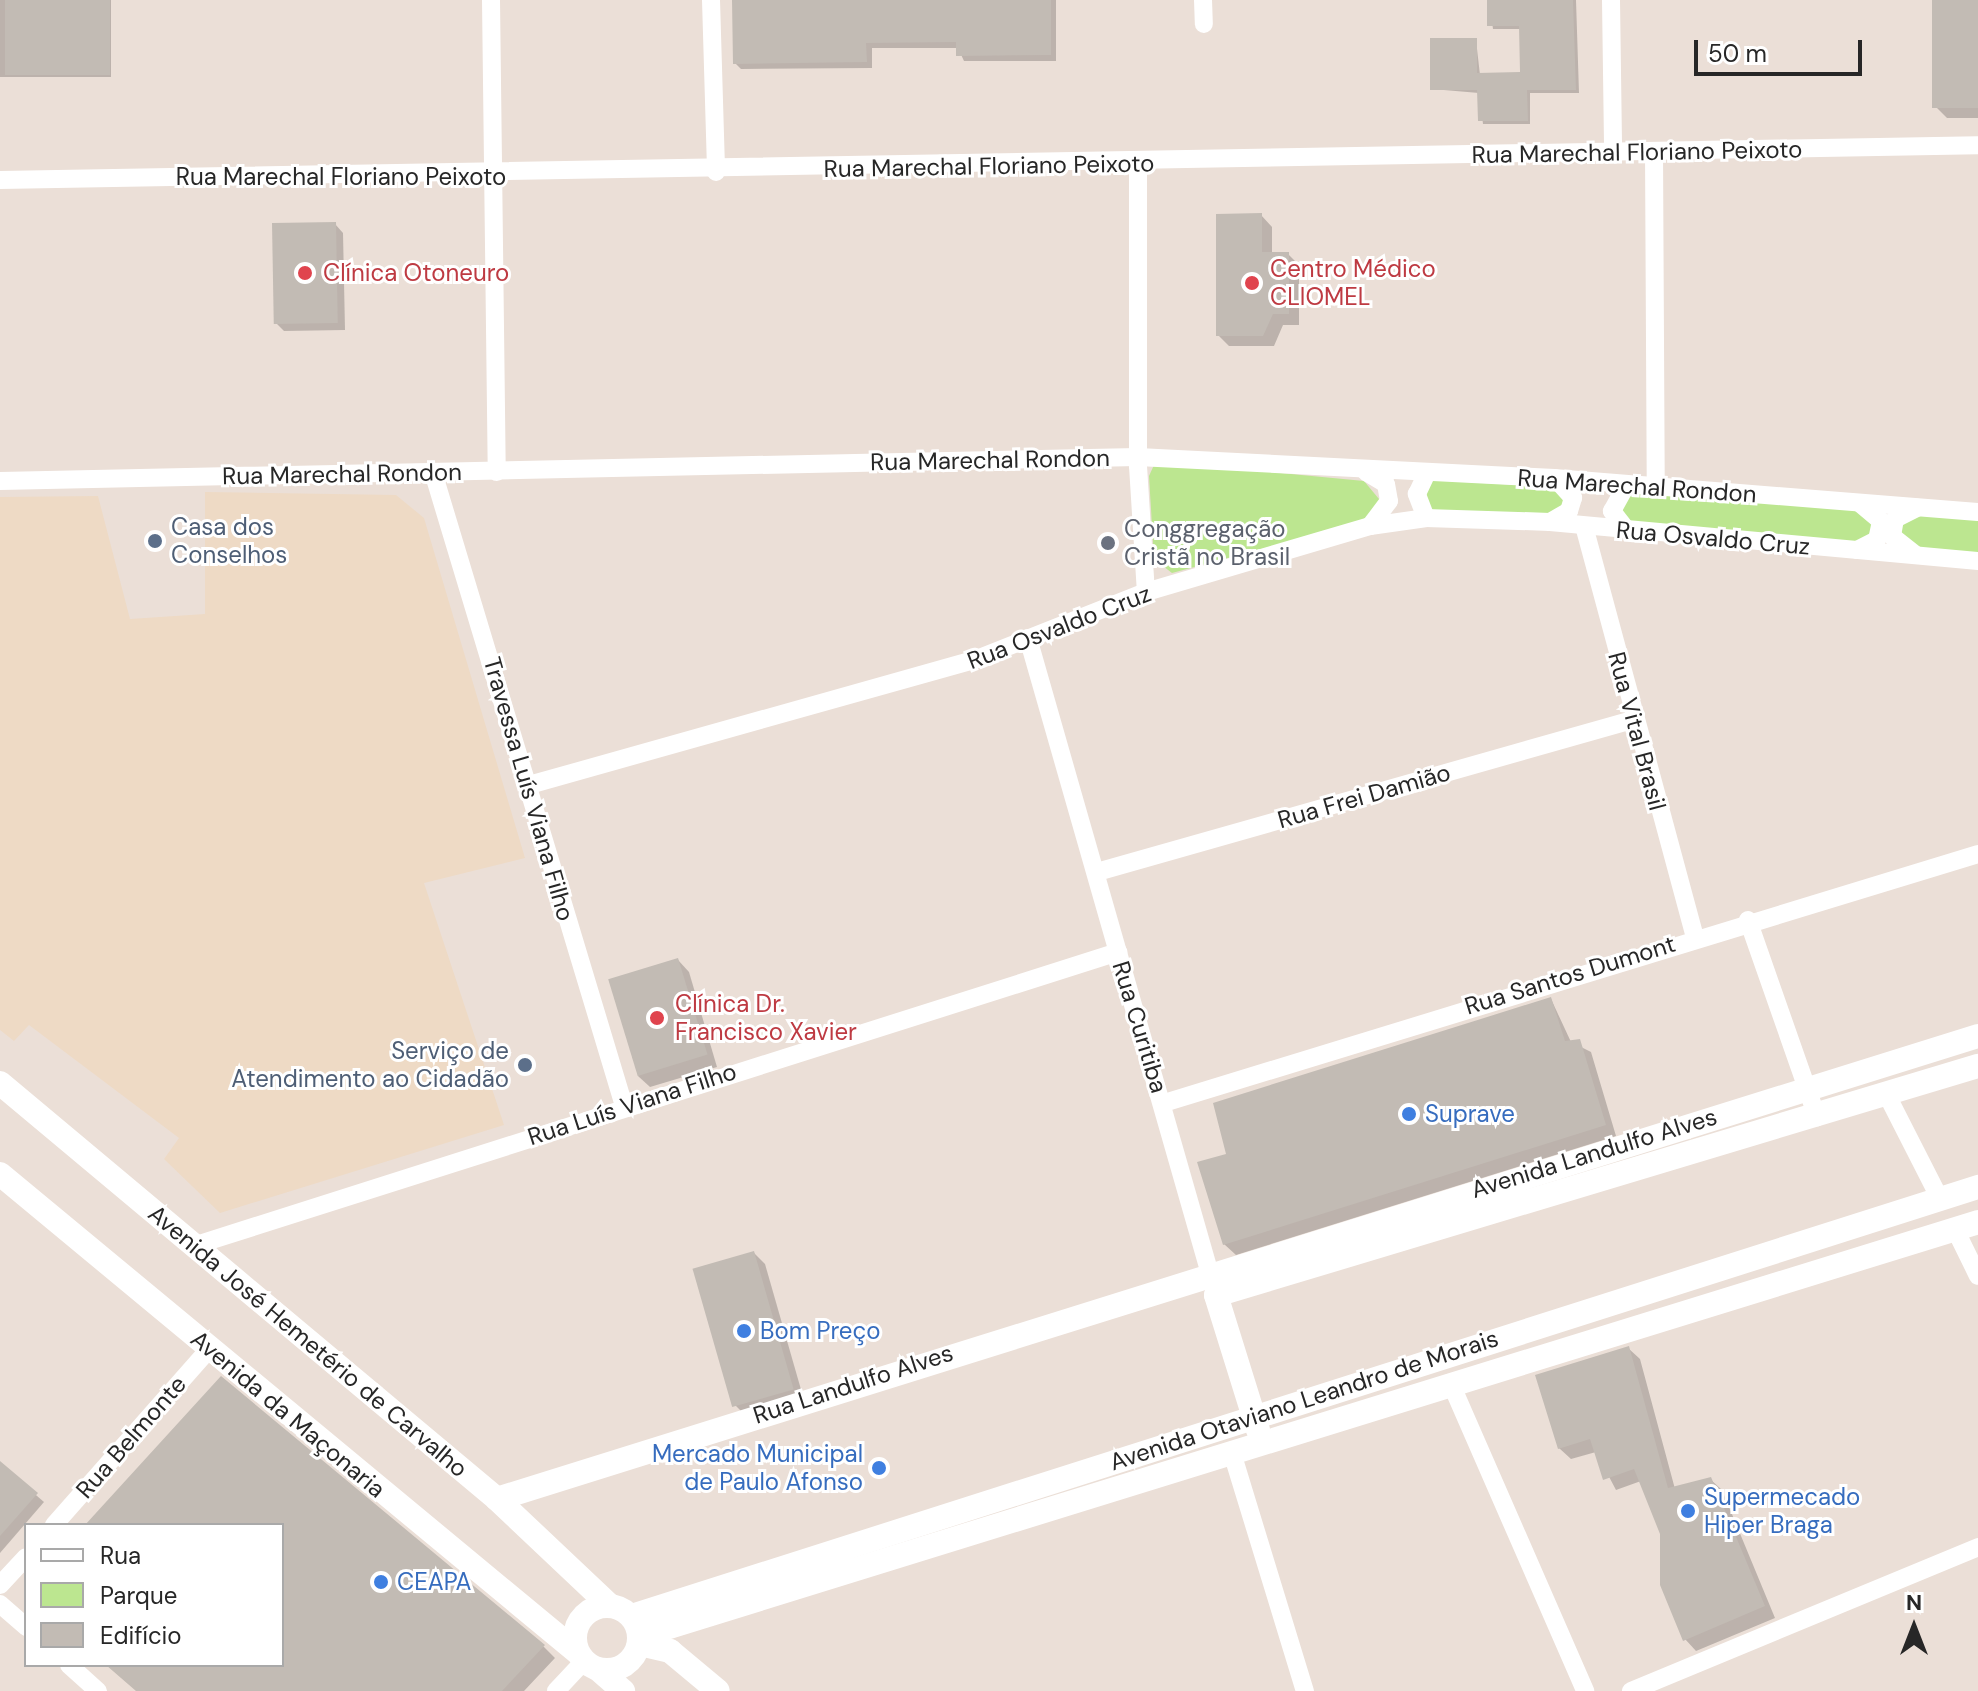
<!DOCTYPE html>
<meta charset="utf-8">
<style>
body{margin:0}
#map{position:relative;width:1978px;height:1691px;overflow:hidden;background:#ebdfd7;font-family:"DM Sans",sans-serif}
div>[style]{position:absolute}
.education>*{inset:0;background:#eedac5}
.green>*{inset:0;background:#bce690}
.shadow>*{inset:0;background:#0003;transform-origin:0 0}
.building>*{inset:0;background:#c2bbb4;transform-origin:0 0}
.street>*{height:18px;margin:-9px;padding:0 9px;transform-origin:9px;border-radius:9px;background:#fff}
.secondary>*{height:24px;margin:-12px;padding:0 12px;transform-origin:12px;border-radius:12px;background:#fff}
.secondary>.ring{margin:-12px;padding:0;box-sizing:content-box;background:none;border:24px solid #fff;border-radius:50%}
.dots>*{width:22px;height:22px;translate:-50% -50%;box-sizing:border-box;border:4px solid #fff;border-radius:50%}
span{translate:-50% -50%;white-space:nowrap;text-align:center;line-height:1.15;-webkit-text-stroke:6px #fff;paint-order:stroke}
.street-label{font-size:24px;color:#272727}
.health-label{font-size:24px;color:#be3a42}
.left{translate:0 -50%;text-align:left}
.service-label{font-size:24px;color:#4e5e75}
.right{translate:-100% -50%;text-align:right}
.worship-label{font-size:24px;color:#5b616d}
.shop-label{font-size:24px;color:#366cbe}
.legend{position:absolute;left:24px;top:1523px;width:260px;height:144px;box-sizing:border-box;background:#fff;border:2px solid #a9a9a9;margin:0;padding:10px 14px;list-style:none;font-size:24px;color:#272727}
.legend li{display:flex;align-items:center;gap:16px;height:40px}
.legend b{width:40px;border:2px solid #a9a9a9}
.north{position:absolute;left:1874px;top:1587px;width:80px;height:80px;-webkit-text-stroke:6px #fff;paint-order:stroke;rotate:0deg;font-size:22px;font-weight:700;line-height:32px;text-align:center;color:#272727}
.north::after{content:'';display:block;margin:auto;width:28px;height:36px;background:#272727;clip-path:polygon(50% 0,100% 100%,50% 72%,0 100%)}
.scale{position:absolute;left:1694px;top:40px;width:168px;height:36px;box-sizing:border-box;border:4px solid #272727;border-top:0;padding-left:10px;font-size:24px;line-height:28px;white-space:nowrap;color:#272727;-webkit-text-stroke:6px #fff;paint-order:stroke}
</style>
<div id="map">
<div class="education">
<div style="clip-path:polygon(205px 492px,396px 495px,424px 518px,525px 858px,424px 883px,504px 1125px,220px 1213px,164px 1159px,179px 1138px,29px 1025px,14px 1041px,0 1030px,0 497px,98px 496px,130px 619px,205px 614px)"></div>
</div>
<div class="green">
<div style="clip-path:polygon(1167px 462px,1364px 481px,1379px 499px,1378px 511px,1371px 520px,1172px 573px,1154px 559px,1149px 476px,1154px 465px)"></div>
<div style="clip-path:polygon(1430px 480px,1553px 487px,1564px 495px,1562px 515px,1433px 514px,1423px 493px)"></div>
<div style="clip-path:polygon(1618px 490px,1873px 511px,1871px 543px,1624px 527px)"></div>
<div style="clip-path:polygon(1978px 515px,1978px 559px,1919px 554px,1894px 530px,1898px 516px)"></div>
</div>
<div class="shadow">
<div style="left:0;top:0;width:111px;height:77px"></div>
<div style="clip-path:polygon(734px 0,1056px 0,1056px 61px,964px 61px,958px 48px,872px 48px,872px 68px,741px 69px,735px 63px)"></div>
<div style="clip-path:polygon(1489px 0,1576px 0,1579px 93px,1530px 93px,1530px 124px,1483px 124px,1479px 93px,1432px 89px,1476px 40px,1480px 75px,1522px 74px,1521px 29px,1493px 29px)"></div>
<div style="clip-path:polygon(1934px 0,1978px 0,1978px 118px,1947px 118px,1936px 107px)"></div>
<div style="clip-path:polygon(1261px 215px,1272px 227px,1272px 254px,1288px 254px,1299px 265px,1299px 325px,1283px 325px,1274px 346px,1229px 346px,1218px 335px)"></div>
<div style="clip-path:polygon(335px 224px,343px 233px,345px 330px,284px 331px,276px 323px)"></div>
<div style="clip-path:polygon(678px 960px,689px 972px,717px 1067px,650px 1087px,638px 1076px)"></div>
<div style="clip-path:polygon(1551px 999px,1571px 1042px,1591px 1052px,1616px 1136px,1236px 1255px,1224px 1244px,1228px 1156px)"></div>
<div style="clip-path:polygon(754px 1253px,765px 1264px,804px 1400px,747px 1417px,735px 1405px)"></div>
<div style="clip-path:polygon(1628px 1348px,1640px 1359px,1675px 1489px,1710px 1479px,1722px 1490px,1775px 1618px,1696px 1651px,1685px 1639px,1662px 1533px,1641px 1481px,1616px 1490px,1596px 1452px,1571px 1459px,1559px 1448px)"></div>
<div style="clip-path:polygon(221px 1379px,544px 1647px,555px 1658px,524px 1691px,137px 1691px,107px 1665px,282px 1665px,282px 1525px,87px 1525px)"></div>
<div style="clip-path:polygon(0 1464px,44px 1502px,0 1553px)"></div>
</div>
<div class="building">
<div style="left:5px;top:0;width:105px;height:75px"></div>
<div style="clip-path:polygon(732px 0,1051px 0,1051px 55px,956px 56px,956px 42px,866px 43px,867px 62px,733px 64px)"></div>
<div style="clip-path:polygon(1487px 0,1573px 0,1576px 90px,1527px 90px,1528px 121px,1478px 121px,1477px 90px,1430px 90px,1430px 38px,1477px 38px,1477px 73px,1520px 72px,1519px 26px,1487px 26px)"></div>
<div style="left:1932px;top:0;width:46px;height:108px"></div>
<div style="clip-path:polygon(1262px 213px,1262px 252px,1289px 252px,1289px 314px,1273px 314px,1263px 336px,1216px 336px,1216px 214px)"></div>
<div style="left:336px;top:222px;width:101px;height:64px;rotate:89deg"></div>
<div style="left:678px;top:958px;width:101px;height:73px;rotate:73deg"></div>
<div style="clip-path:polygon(1551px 997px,1565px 1041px,1580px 1039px,1606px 1125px,1223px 1245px,1197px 1162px,1226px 1154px,1213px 1103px)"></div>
<div style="left:754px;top:1251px;width:144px;height:64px;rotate:74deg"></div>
<div style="clip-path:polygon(1629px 1346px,1668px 1488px,1711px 1477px,1765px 1606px,1683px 1641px,1660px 1585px,1660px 1534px,1634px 1469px,1603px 1480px,1590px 1439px,1558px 1449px,1535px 1375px)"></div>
<div style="clip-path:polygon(221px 1376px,545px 1645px,502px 1691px,136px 1691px,106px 1665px,282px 1665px,282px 1525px,85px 1525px)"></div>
<div style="clip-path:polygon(0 1461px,38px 1493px,0 1536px)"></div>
</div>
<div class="street">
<div style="left:491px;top:0;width:472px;rotate:89.3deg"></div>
<div style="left:711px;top:0;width:172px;rotate:88.3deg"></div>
<div style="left:1203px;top:0;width:24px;rotate:88deg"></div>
<div style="left:1611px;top:0;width:152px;rotate:89.2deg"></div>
<div style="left:1654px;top:151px;width:337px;rotate:89.7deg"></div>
<div style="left:1138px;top:162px;width:304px;rotate:90deg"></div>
<div style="left:1138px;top:466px;width:126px;rotate:86.4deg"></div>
<div style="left:0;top:180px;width:1978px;rotate:-1.01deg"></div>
<div style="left:433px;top:472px;width:662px;rotate:73.23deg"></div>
<div style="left:1366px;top:472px;width:23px;rotate:31deg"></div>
<div style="left:1386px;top:484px;width:17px;rotate:80deg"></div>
<div style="left:1389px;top:501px;width:31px;rotate:127deg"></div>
<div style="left:0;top:481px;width:1138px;rotate:-1.21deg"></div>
<div style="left:1138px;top:457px;width:417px;rotate:2.9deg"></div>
<div style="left:1554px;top:478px;width:425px;rotate:4.6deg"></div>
<div style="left:1426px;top:518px;width:26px;rotate:-111deg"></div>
<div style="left:1417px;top:494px;width:23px;rotate:-65deg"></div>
<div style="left:1550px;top:522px;width:22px;rotate:-30deg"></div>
<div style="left:1569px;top:511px;width:14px;rotate:-73deg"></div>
<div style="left:1573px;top:498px;width:25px;rotate:-132deg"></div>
<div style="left:1584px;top:526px;width:425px;rotate:74.9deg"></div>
<div style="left:1626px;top:529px;width:23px;rotate:-128deg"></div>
<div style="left:1612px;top:511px;width:29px;rotate:-61deg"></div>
<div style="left:1857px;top:550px;width:22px;rotate:-27deg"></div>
<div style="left:1877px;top:540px;width:19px;rotate:-78deg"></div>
<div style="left:1881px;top:521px;width:26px;rotate:-140deg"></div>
<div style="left:1916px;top:555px;width:31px;rotate:-142deg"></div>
<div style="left:1892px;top:536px;width:17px;rotate:-80deg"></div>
<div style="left:1895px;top:519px;width:25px;rotate:-27deg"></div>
<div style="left:1028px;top:638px;width:676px;rotate:74.03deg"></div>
<div style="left:529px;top:785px;width:462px;rotate:-15.7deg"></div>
<div style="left:974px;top:660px;width:185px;rotate:-21.6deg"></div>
<div style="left:1146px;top:592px;width:234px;rotate:-16.4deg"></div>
<div style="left:1370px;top:526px;width:57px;rotate:-8.1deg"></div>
<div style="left:1426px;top:518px;width:124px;rotate:1.8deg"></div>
<div style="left:1550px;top:522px;width:430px;rotate:5.2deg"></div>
<div style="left:1097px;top:872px;width:556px;rotate:-15.86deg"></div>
<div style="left:1748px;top:920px;width:209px;rotate:70.7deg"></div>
<div style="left:1887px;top:1095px;width:117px;rotate:63deg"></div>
<div style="left:1164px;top:1103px;width:851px;rotate:-17.01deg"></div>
<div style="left:1955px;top:1229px;width:52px;rotate:63.9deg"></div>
<div style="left:193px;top:1246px;width:971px;rotate:-17.63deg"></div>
<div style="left:1452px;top:1386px;width:333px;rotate:66.4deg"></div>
<div style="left:1233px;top:1456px;width:246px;rotate:73deg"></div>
<div style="left:54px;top:1525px;width:235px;rotate:-48.6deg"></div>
<div style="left:0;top:1585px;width:38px;rotate:-47deg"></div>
<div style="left:0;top:1604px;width:35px;rotate:41deg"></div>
<div style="left:69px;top:1665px;width:39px;rotate:42deg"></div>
<div style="left:556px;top:1691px;width:41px;rotate:-47deg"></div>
<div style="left:1631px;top:1691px;width:376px;rotate:-22.5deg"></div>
</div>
<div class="secondary">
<div style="left:0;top:1083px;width:648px;rotate:39.93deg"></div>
<div style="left:497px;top:1499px;width:154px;rotate:43.4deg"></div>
<div style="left:0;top:1174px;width:749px;rotate:39.64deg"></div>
<div style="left:1258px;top:1430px;width:141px;rotate:-107.3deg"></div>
<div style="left:1216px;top:1295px;width:796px;rotate:-16.73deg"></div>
<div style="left:497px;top:1499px;width:1552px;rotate:-17.36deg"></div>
<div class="ring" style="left:575px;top:1606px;width:40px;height:40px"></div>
<div style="left:632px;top:1616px;width:1413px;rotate:-17.68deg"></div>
<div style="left:640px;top:1636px;width:1401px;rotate:-17.19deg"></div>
<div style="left:640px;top:1644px;width:31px;rotate:13deg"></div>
<div style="left:670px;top:1651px;width:62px;rotate:39.8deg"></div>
<div style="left:599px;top:1670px;width:32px;rotate:41deg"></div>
</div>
<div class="dots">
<div style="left:305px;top:273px;background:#e0444e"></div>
<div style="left:1252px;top:283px;background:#e0444e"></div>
<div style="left:155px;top:541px;background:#5c6f8a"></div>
<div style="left:1108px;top:543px;background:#6b7280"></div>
<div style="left:657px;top:1018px;background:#e0444e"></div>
<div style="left:525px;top:1065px;background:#5c6f8a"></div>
<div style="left:1409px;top:1114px;background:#3f7fe0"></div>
<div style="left:744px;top:1331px;background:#3f7fe0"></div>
<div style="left:879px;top:1468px;background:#3f7fe0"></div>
<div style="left:1688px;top:1511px;background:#3f7fe0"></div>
<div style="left:381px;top:1582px;background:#3f7fe0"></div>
</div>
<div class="street-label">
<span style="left:1637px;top:152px;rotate:-1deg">Rua Marechal Floriano Peixoto</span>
<span style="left:989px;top:166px;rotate:-1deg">Rua Marechal Floriano Peixoto</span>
<span style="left:341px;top:177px">Rua Marechal Floriano Peixoto</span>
<span style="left:990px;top:460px;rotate:-1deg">Rua Marechal Rondon</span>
<span style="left:342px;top:474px;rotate:-1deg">Rua Marechal Rondon</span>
<span style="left:1637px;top:486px;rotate:4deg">Rua Marechal Rondon</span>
<span style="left:1713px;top:538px;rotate:5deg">Rua Osvaldo Cruz</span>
<span style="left:1059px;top:627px;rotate:-21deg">Rua Osvaldo Cruz</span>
<span style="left:1637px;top:731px;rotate:75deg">Rua Vital Brasil</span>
<span style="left:529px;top:789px;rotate:74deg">Travessa Luís Viana Filho</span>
<span style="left:1364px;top:796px;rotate:-16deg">Rua Frei Damião</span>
<span style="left:1570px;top:975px;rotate:-17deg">Rua Santos Dumont</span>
<span style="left:1140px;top:1027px;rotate:73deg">Rua Curitiba</span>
<span style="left:632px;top:1104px;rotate:-18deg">Rua Luís Viana Filho</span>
<span style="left:1594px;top:1153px;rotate:-17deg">Avenida Landulfo Alves</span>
<span style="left:308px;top:1341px;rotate:40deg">Avenida José Hemetério de Carvalho</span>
<span style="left:853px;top:1384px;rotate:-18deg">Rua Landulfo Alves</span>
<span style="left:1304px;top:1400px;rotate:-18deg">Avenida Otaviano Leandro de Morais</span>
<span style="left:288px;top:1414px;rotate:40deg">Avenida da Maçonaria</span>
<span style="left:131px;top:1437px;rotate:-49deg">Rua Belmonte</span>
</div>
<div class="health-label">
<span class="left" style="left:1270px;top:283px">Centro Médico<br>CLIOMEL</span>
<span class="left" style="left:323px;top:273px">Clínica Otoneuro</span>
<span class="left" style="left:675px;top:1018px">Clínica Dr.<br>Francisco Xavier</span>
</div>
<div class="service-label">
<span class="left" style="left:171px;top:541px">Casa dos<br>Conselhos</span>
<span class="right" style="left:509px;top:1065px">Serviço de<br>Atendimento ao Cidadão</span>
</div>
<div class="worship-label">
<span class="left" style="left:1124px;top:543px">Conggregação<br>Cristã no Brasil</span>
</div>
<div class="shop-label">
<span class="left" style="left:1425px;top:1114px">Suprave</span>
<span class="left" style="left:760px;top:1331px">Bom Preço</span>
<span class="right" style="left:863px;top:1468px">Mercado Municipal<br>de Paulo Afonso</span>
<span class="left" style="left:1704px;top:1511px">Supermecado<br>Hiper Braga</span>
<span class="left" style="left:397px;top:1582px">CEAPA</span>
</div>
<ul class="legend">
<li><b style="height:10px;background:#fff"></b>Rua</li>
<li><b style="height:22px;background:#bce690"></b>Parque</li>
<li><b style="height:22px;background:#c2bbb4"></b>Edifício</li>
</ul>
<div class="north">N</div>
<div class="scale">50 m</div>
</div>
